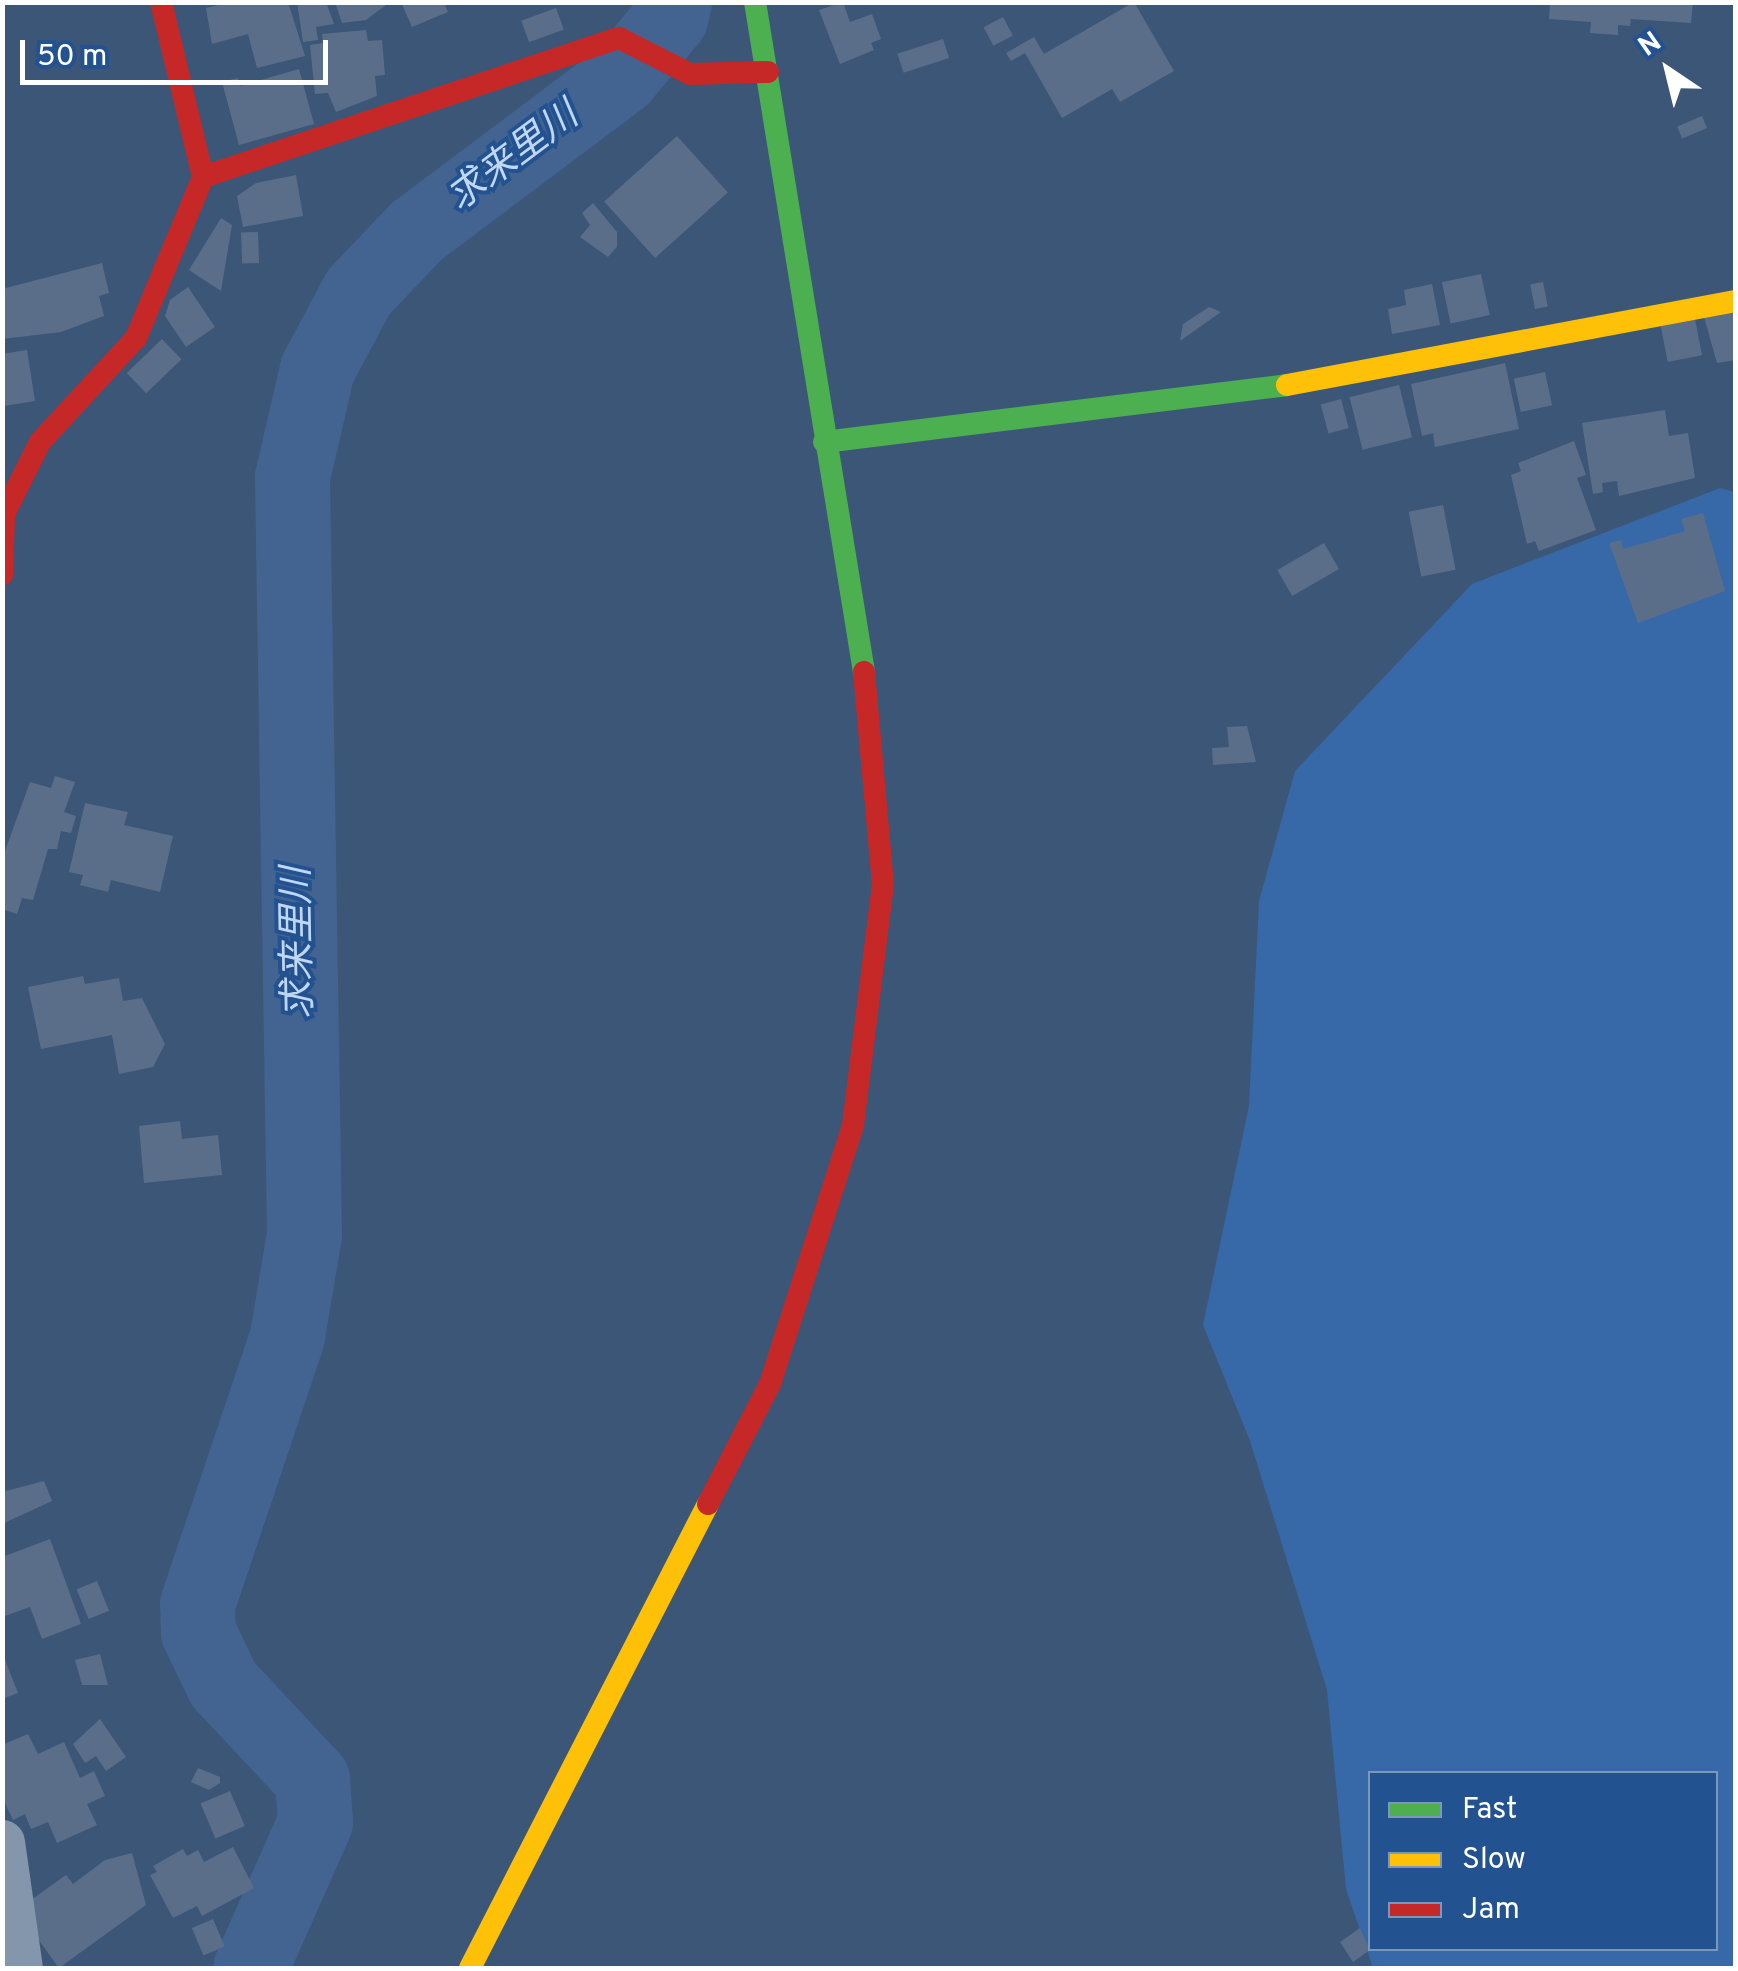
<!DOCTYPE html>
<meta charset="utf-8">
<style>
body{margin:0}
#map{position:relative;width:1738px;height:1971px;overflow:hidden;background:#3c5678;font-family:Overpass,"Noto Sans JP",sans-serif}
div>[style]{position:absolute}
.green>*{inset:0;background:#3768a7}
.river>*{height:75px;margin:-37.5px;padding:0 37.5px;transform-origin:37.5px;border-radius:37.5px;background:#436490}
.building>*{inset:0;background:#5a6e89;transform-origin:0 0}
.street>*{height:45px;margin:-22.5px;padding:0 22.5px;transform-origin:22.5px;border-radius:22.5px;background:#8396ab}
.fast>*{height:22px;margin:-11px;padding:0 11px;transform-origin:11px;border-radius:11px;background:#4caf50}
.slow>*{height:22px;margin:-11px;padding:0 11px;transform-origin:11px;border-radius:11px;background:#ffc107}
.jam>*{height:22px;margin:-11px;padding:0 11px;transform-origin:11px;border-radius:11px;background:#c62828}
span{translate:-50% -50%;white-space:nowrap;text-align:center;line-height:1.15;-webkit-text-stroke:8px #235291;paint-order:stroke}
.water-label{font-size:38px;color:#c0d7f3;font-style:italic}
.frame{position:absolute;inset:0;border:5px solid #fff;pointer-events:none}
.legend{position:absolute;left:1368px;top:1771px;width:350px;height:180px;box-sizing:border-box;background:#235291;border:2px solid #7b97bd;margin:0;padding:12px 18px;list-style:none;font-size:30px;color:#fff}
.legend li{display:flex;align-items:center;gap:20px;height:50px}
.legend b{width:50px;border:2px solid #7b97bd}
.north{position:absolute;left:1618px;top:20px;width:100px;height:100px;-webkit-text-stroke:8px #235291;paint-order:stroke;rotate:325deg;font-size:28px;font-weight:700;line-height:40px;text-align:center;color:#fff}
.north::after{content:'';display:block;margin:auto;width:35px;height:45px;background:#fff;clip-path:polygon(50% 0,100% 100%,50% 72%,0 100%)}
.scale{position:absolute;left:20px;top:40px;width:308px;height:45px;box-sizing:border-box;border:5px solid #fff;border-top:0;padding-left:12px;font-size:30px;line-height:35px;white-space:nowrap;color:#fff;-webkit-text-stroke:8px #235291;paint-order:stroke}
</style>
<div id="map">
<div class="green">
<div style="clip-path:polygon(evenodd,1720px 488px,1735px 492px,1735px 1968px,1373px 1968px,1346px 1889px,1327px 1690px,1250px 1441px,1203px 1325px,1249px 1106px,1259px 901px,1295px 771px,1472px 584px,1720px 488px,1370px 1774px,1716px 1774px,1716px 1948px,1370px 1948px,1370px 1774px)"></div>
</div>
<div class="river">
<div style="left:250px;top:1968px;width:160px;rotate:-66deg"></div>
<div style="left:315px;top:1822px;width:43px;rotate:-94deg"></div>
<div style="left:312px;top:1779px;width:130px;rotate:-133.1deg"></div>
<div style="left:223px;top:1684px;width:58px;rotate:-115.7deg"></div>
<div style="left:198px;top:1632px;width:28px;rotate:-92deg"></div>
<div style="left:197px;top:1604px;width:283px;rotate:-71.4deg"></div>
<div style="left:287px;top:1336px;width:103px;rotate:-80.5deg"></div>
<div style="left:304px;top:1234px;width:757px;rotate:-90.91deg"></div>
<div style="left:292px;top:477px;width:111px;rotate:-77deg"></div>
<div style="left:317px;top:369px;width:87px;rotate:-62deg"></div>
<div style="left:358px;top:292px;width:84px;rotate:-46.4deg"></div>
<div style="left:416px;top:231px;width:256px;rotate:-36.9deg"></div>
<div style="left:621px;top:77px;width:77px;rotate:-50.3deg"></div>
<div style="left:670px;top:18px;width:16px;rotate:-76deg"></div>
</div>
<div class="building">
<div style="clip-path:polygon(231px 2px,288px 2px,305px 56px,257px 68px,248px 34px,212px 44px,206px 8px)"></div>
<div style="clip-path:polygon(297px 2px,326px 2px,334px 24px,316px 27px,318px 40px,303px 42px)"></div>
<div style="clip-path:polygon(335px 2px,390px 2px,366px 20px,342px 23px)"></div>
<div style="clip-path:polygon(401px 2px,453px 2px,445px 6px,448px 12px,412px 27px)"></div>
<div style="clip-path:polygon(843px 2px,850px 22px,872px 14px,881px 39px,871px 43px,874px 50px,840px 64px,819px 10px)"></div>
<div style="clip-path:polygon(1134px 2px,1174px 71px,1120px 102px,1112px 89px,1062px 118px,1025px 53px,1011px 61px,1006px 53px,1034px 37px,1044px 54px)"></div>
<div style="clip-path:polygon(1550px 2px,1693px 2px,1691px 23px,1631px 19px,1630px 26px,1618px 25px,1618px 35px,1590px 33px,1591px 22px,1549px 19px)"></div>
<div style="left:556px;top:8px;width:23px;height:37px;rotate:70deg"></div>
<div style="left:1003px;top:17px;width:21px;height:22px;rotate:62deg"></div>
<div style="clip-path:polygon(366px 30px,368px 41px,382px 40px,385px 75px,375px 76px,377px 96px,336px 112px,328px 93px,315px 94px,310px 45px,323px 43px,322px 34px)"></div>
<div style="left:943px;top:39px;width:20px;height:48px;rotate:72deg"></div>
<div style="clip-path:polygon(299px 69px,314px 124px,239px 145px,222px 82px,238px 78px,240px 86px)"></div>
<div style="left:1702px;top:116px;width:13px;height:27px;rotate:67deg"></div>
<div style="left:677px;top:136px;width:76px;height:98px;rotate:48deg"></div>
<div style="clip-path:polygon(296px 175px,303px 216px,243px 227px,237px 196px,256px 183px)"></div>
<div style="clip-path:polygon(593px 203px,617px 232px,617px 247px,608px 257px,580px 237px,590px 225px,582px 213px)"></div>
<div style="clip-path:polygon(221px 218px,232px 225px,221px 291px,189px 270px)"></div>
<div style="left:258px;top:232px;width:31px;height:17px;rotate:88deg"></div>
<div style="clip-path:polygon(102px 263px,109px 293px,99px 296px,104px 316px,61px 332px,2px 339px,2px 289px)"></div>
<div style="left:1481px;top:274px;width:42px;height:40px;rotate:78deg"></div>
<div style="left:1543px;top:282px;width:25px;height:13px;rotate:79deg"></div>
<div style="clip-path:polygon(1432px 284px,1440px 325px,1392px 334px,1388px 309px,1406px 305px,1404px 290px)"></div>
<div style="clip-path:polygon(188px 287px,215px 327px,186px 347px,165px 316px,170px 300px)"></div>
<div style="clip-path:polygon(1209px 307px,1221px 312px,1180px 341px,1183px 324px)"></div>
<div style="clip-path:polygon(1736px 311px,1736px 360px,1717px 363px,1704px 317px)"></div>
<div style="left:1695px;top:319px;width:37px;height:35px;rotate:79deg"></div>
<div style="left:162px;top:339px;width:28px;height:49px;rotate:46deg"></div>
<div style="clip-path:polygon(27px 350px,35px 401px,4px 406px,2px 354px)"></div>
<div style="clip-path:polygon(1505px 363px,1519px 429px,1435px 447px,1433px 433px,1422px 436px,1411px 384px)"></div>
<div style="left:1545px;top:372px;width:34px;height:32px;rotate:78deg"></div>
<div style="left:1399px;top:385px;width:54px;height:51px;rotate:76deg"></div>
<div style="left:1341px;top:399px;width:30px;height:21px;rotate:75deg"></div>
<div style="clip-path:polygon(1665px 410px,1669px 436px,1688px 433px,1695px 478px,1619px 496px,1617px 481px,1602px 483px,1603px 492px,1593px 494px,1582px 423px)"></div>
<div style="clip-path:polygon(1574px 441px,1586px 475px,1577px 478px,1596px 530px,1539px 551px,1535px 541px,1527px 544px,1511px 475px,1521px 471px,1518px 463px)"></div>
<div style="left:1443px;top:505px;width:66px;height:35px;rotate:79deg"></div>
<div style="clip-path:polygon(1703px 513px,1725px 591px,1638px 623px,1609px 543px,1621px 540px,1623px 549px,1685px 531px,1681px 519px)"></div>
<div style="left:1324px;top:543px;width:30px;height:54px;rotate:60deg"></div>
<div style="clip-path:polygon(1247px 726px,1256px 762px,1213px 765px,1212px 748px,1229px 747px,1227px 727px)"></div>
<div style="clip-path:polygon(55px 776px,75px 782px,64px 812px,76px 816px,71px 833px,61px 831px,57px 849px,48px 849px,33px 900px,22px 898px,17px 914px,2px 909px,2px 859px,30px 782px,51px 788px)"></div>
<div style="clip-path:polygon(85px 803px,128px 812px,124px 825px,173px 836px,160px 892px,111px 880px,108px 892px,80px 885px,83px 875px,69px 872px)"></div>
<div style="clip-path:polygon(83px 976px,85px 984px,119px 978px,123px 1001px,142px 998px,165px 1044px,153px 1067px,119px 1074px,112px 1035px,41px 1049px,28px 987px)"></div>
<div style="clip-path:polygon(180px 1121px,182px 1139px,218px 1135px,222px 1175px,144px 1183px,139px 1126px)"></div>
<div style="clip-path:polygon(44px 1481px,52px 1501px,2px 1524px,2px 1492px)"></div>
<div style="clip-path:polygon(50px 1539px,81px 1624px,42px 1639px,30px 1607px,2px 1617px,2px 1557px)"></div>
<div style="left:97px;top:1581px;width:32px;height:22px;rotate:68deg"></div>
<div style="clip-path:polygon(2px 1652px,18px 1693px,2px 1699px)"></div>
<div style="clip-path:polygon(100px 1654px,108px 1685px,82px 1685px,75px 1660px)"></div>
<div style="clip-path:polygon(100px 1719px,126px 1757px,106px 1771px,96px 1756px,85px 1763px,73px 1744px)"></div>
<div style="clip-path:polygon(28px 1734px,38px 1754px,64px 1742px,80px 1778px,94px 1771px,105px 1796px,87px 1804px,97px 1825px,57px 1843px,48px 1822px,31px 1829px,25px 1814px,13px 1820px,2px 1797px,2px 1745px)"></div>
<div style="clip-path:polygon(198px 1768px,220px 1777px,220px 1783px,209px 1790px,191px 1782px)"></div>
<div style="left:230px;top:1791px;width:38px;height:32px;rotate:67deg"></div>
<div style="clip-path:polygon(233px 1847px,254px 1888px,202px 1916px,197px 1906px,173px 1918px,150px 1875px,157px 1872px,153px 1866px,183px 1849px,187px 1856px,198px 1850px,204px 1862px)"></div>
<div style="clip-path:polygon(132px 1853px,146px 1905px,59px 1968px,17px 1910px,66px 1875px,73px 1884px,105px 1860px)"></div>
<div style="left:213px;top:1919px;width:30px;height:23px;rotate:67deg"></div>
<div style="clip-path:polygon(1360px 1928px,1370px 1950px,1353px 1962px,1340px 1942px)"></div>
</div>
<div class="street">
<div style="left:2px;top:1842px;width:127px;rotate:81.9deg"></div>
</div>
<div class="fast">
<div style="left:755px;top:2px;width:679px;rotate:80.76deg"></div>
<div style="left:824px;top:442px;width:466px;rotate:-7deg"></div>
</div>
<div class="slow">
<div style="left:1287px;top:385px;width:457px;rotate:-10.6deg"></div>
<div style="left:470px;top:1968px;width:521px;rotate:-62.85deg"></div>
</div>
<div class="jam">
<div style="left:203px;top:177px;width:439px;rotate:-18.5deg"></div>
<div style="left:619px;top:38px;width:80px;rotate:26.9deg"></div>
<div style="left:690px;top:74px;width:78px;rotate:-1.5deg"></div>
<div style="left:2px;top:575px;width:61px;rotate:-88.1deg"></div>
<div style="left:4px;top:514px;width:80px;rotate:-63.4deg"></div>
<div style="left:40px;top:442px;width:142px;rotate:-47.3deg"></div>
<div style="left:136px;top:338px;width:174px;rotate:-67.4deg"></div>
<div style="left:203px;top:177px;width:180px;rotate:-103.5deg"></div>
<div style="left:708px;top:1504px;width:135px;rotate:-62.7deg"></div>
<div style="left:770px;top:1384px;width:272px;rotate:-72.2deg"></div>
<div style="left:853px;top:1125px;width:242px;rotate:-82.9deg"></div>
<div style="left:883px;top:885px;width:214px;rotate:-95.1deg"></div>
</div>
<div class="water-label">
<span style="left:514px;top:158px;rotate:-37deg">求来里川</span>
<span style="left:300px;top:943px;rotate:-91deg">求来里川</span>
</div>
<div class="frame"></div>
<ul class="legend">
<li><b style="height:12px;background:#4caf50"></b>Fast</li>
<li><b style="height:12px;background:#ffc107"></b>Slow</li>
<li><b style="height:12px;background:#c62828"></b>Jam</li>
</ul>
<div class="north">N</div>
<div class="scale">50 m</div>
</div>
